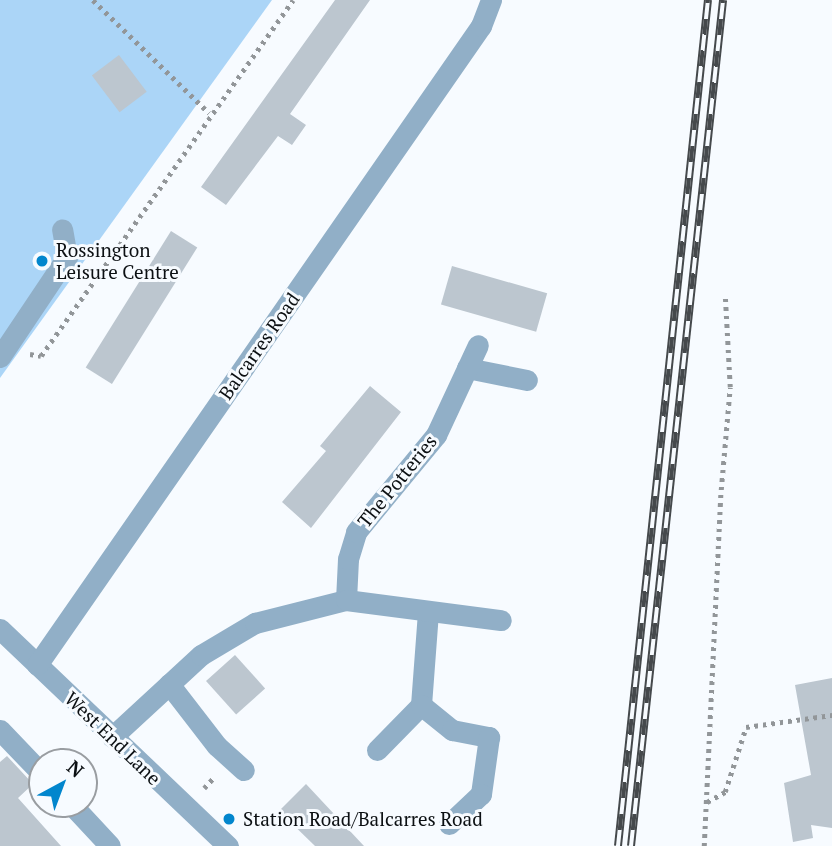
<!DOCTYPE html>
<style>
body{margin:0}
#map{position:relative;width:832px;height:846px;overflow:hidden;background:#f7fbff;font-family:"PT Serif",serif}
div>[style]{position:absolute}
.green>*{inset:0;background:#abd5f7}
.building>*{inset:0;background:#bcc6cf;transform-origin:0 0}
.path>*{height:4.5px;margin-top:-2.25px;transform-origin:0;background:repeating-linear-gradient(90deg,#929699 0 3.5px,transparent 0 8.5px)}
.minor>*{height:21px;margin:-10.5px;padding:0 10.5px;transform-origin:10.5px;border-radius:10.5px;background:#91afc7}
.rail>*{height:8px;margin-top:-4px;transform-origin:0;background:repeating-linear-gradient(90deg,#f7fbff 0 16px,#45494c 0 32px);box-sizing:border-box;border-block:2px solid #45494c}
.dots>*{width:19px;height:19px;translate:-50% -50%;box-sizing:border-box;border:4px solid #f7fbff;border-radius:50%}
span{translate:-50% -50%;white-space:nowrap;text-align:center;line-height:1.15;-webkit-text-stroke:6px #f7fbff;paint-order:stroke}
.poi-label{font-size:19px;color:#0c1013}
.left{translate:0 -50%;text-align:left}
.street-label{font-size:19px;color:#0c1013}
.north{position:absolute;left:28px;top:748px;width:70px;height:70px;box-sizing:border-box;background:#f7fbff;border:2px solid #999da1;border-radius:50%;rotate:41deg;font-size:19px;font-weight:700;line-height:28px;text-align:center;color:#0c1013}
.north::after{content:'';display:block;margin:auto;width:24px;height:32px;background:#0286cd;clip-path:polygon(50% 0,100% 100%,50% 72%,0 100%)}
</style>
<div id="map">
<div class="green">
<div style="clip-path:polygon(0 0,272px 0,0 378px)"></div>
</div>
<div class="building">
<div style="clip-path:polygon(335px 0,370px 0,290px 114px,306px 125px,292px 145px,278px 136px,226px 205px,201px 187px)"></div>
<div style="left:119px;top:55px;width:46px;height:34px;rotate:53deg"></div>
<div style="left:171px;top:231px;width:31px;height:161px;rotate:32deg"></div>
<div style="left:452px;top:266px;width:99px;height:40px;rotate:16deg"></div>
<div style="clip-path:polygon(370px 386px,401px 412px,311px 528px,282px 502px,326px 451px,320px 446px)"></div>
<div style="left:235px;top:655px;width:45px;height:39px;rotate:48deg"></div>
<div style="clip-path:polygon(832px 678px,832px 828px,811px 825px,813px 838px,793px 842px,784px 783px,811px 775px,795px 685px)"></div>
<div style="clip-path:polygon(7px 756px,33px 784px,18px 798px,61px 846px,0 846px,0 762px)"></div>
<div style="clip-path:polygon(306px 784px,364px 846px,315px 846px,279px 811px)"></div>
</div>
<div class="path">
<div style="left:93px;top:0;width:162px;rotate:44.2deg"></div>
<div style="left:30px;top:354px;width:11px;rotate:10deg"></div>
<div style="left:41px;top:356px;width:436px;rotate:-54.7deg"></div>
<div style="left:204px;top:788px;width:16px;rotate:-47deg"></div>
<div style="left:707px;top:802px;width:21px;rotate:-29deg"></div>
<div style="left:725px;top:792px;width:68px;rotate:-72.1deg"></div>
<div style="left:746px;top:727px;width:87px;rotate:-7.9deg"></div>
<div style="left:704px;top:846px;width:356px;rotate:-87.3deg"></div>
<div style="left:721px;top:490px;width:103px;rotate:-85deg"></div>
<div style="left:730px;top:387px;width:91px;rotate:-93.1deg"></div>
</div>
<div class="minor">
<div style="left:0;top:357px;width:120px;rotate:-56.2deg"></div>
<div style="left:67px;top:257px;width:28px;rotate:-100deg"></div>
<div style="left:467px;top:368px;width:61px;rotate:11.3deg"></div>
<div style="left:346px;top:600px;width:41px;rotate:-87.2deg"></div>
<div style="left:348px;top:559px;width:28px;rotate:-73deg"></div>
<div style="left:356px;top:532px;width:126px;rotate:-50.5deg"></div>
<div style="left:436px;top:435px;width:99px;rotate:-65deg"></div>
<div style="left:0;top:629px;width:315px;rotate:43.6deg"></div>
<div style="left:37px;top:665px;width:778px;rotate:-55.21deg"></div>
<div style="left:481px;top:26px;width:28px;rotate:-69deg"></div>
<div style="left:169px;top:684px;width:78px;rotate:52.3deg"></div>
<div style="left:217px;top:746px;width:36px;rotate:42deg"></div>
<div style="left:421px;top:705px;width:94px;rotate:-85.7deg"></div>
<div style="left:0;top:730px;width:61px;rotate:46.3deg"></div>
<div style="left:112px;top:737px;width:121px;rotate:-42.7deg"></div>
<div style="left:201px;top:655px;width:63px;rotate:-30.7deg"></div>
<div style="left:255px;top:623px;width:94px;rotate:-14.2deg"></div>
<div style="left:346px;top:600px;width:156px;rotate:7.4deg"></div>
<div style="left:377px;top:750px;width:63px;rotate:-45.6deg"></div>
<div style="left:421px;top:705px;width:40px;rotate:39deg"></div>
<div style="left:452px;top:730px;width:38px;rotate:11deg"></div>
<div style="left:489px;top:737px;width:58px;rotate:98deg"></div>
<div style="left:481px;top:794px;width:44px;rotate:136.8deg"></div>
<div style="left:71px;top:804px;width:57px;rotate:47.1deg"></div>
</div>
<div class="rail">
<div style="left:618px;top:846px;width:851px;rotate:-83.93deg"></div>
<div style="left:631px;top:846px;width:851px;rotate:-83.79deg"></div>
</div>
<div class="dots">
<div style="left:42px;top:261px;background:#0286cd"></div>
<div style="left:229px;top:819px;background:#0286cd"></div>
</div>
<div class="poi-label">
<span class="left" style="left:56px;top:261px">Rossington<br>Leisure Centre</span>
<span class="left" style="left:243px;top:819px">Station Road/Balcarres Road</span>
</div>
<div class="street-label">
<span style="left:259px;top:346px;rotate:-55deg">Balcarres Road</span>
<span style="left:397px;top:481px;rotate:-51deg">The Potteries</span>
<span style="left:113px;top:738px;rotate:44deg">West End Lane</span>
</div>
<div class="north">N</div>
</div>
